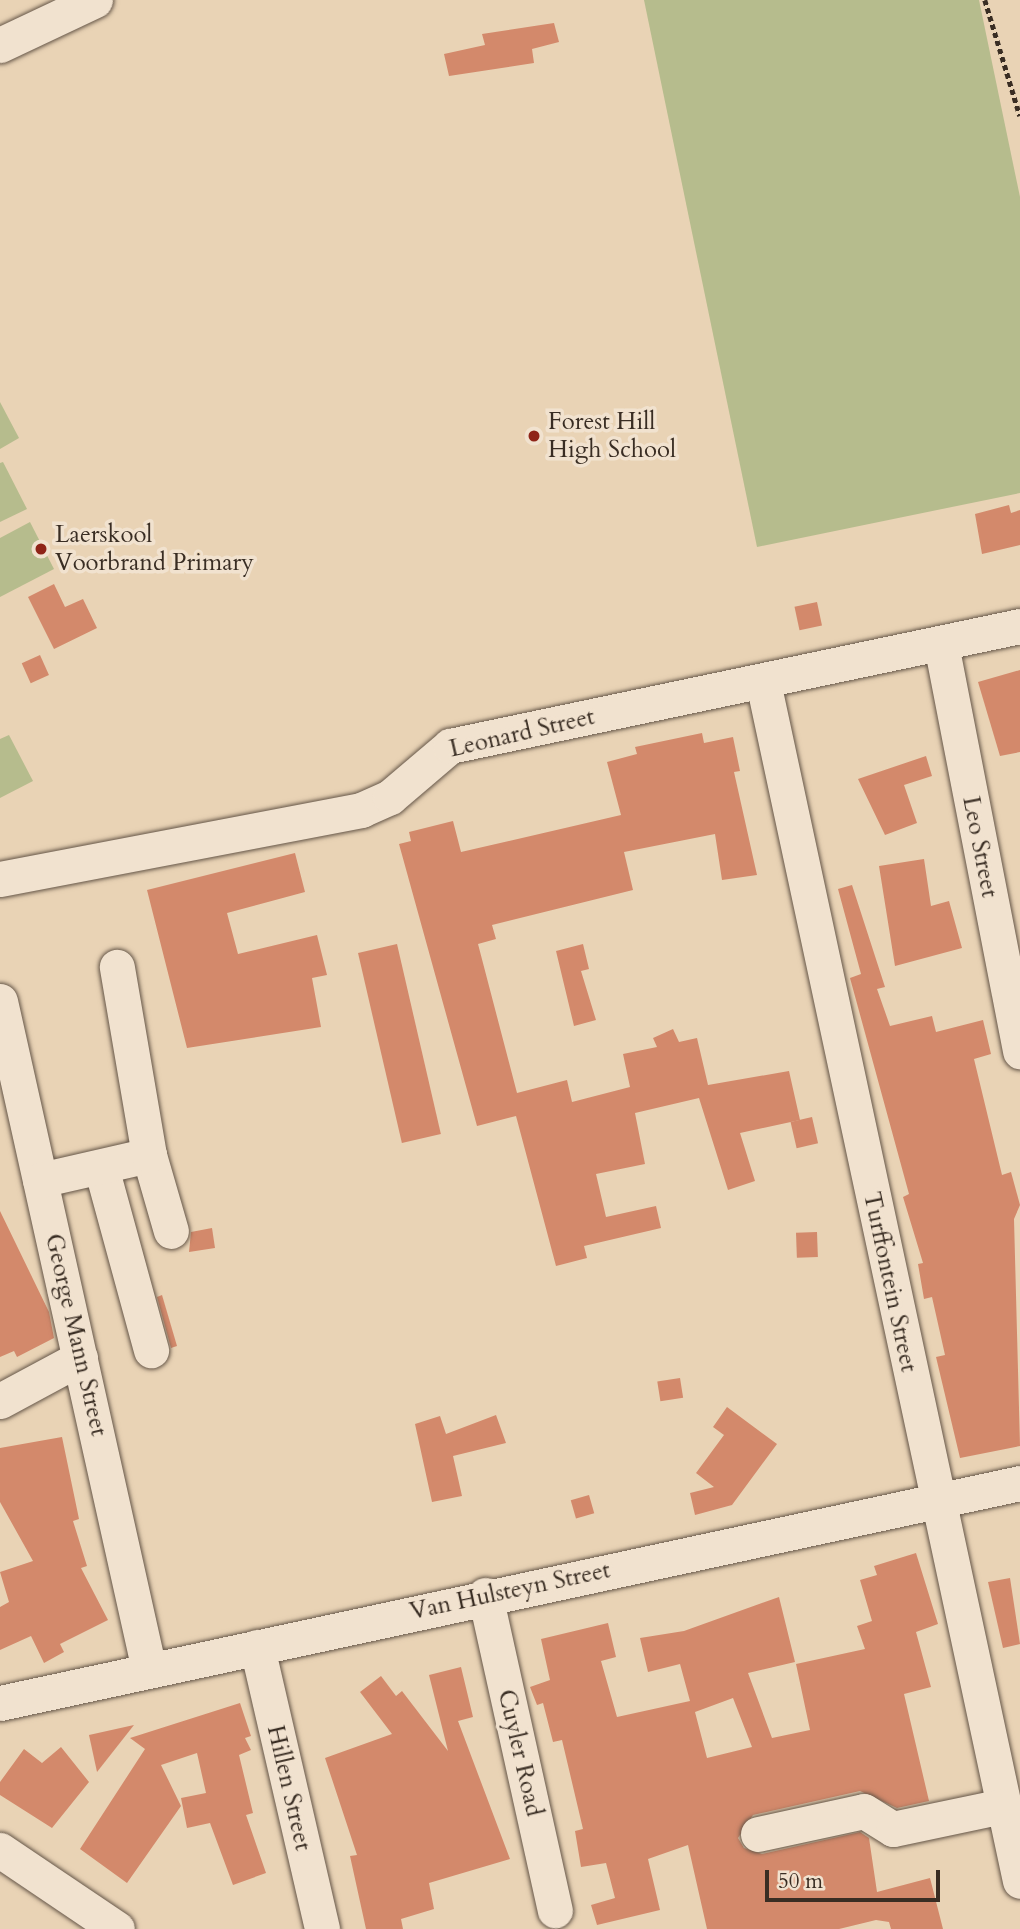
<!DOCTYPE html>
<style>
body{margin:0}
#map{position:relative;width:1020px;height:1929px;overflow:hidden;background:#e9d3b5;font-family:Cardo,serif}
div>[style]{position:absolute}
.green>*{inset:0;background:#b6bc8d}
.building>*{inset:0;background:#d3896b;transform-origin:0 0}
.path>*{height:4.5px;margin-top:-2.25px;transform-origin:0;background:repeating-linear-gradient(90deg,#392d23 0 5px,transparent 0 8.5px)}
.roads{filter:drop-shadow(0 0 2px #655648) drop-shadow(0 0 2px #655648)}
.minor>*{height:35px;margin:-17.5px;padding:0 17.5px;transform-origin:17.5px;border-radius:17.5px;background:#f1e2cf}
.dots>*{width:19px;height:19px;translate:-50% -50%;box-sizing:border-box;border:4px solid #f1e2cf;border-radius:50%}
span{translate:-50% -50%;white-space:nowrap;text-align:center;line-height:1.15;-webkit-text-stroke:7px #f1e2cf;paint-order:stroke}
.poi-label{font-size:24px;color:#392d23}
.left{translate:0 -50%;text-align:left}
.street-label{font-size:24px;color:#392d23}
.scale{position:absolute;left:765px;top:1870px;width:175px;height:32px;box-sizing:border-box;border:4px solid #392d23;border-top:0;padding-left:9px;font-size:21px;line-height:24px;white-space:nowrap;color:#392d23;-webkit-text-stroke:5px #f1e2cf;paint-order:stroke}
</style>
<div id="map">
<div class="green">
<div style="clip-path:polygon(644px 0,979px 0,1020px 197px,1020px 493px,757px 547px)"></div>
<div style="clip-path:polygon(0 402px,19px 438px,0 449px)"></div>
<div style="clip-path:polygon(3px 462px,27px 509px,0 522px,0 463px)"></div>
<div style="clip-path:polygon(30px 522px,54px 569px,0 597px,0 538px)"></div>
<div style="clip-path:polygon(9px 735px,33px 781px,0 798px,0 739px)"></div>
</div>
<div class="building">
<div style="clip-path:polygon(554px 23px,559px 42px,532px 49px,534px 63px,449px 76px,444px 54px,485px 45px,482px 34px)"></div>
<div style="clip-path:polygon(1009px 505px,1011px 513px,1020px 510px,1020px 545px,982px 554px,975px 514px)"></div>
<div style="clip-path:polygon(54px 584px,65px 607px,83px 599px,97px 628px,54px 649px,28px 597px)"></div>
<div style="left:817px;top:602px;width:24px;height:23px;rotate:78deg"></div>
<div style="left:40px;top:655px;width:22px;height:20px;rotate:66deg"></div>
<div style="clip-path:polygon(1020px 670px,1020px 752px,1000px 756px,978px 682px)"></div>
<div style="clip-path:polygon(702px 733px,704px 743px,733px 737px,740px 771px,734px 772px,757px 875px,722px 880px,715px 834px,624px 852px,633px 890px,492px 925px,496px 939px,478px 944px,517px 1093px,567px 1080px,572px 1102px,630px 1087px,623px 1054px,657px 1047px,653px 1038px,673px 1029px,679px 1042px,697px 1038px,708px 1085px,789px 1071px,800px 1120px,740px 1133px,755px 1181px,728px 1190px,699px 1098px,635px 1113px,645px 1164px,596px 1174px,606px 1217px,656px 1206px,661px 1228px,584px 1246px,587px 1258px,556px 1266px,516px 1116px,477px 1126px,399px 844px,411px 841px,409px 832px,453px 821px,461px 852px,621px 815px,607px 762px,637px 754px,635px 747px)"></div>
<div style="clip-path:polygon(926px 756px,932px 776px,904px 785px,917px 823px,885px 835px,858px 779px)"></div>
<div style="clip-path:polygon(295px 853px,305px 892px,227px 913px,238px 954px,317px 935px,327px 975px,312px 978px,321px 1027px,187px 1048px,147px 890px)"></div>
<div style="clip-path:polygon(924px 859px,931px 906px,949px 901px,962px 948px,895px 966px,879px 866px)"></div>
<div style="clip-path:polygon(852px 885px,885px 987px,877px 989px,890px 1026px,932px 1016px,936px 1032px,983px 1020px,991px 1054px,974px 1059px,1002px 1175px,1011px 1172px,1020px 1205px,1014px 1219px,1020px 1446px,960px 1458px,936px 1357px,945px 1355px,932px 1297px,924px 1299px,918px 1264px,923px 1263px,903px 1197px,909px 1194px,850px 978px,861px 974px,838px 889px)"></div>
<div style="left:397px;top:944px;width:195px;height:40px;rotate:77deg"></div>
<div style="clip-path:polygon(583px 944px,589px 969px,581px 971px,596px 1020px,574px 1026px,556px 951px)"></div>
<div style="left:812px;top:1117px;width:27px;height:22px;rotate:77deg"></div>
<div style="clip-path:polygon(0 1211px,49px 1312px,54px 1338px,17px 1357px,14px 1351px,0 1357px)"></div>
<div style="clip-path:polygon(212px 1228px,215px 1248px,189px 1252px,191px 1232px)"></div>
<div style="left:817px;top:1232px;width:25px;height:21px;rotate:88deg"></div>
<div style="clip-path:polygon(162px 1295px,177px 1346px,171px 1348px,157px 1297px)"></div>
<div style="left:680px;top:1378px;width:20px;height:23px;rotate:81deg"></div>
<div style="clip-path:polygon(727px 1407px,777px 1444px,732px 1505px,695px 1515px,690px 1493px,714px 1487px,696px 1473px,724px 1435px,713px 1427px)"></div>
<div style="clip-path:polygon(496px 1415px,506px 1443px,453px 1456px,462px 1496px,432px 1502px,415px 1424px,440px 1416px,446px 1434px)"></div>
<div style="clip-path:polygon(62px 1437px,79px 1519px,73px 1521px,87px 1566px,81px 1568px,108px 1620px,60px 1644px,64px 1652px,44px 1663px,31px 1636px,0 1650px,0 1607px,9px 1602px,0 1572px,33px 1561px,0 1502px,0 1448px)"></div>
<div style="left:589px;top:1495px;width:19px;height:19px;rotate:74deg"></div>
<div style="clip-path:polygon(evenodd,916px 1553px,938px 1624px,916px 1632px,931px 1687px,904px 1694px,929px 1801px,897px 1808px,860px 1791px,753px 1815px,738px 1838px,744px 1848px,762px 1854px,860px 1832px,869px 1838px,877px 1892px,930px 1878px,943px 1929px,891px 1929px,889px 1922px,876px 1920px,839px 1929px,707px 1929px,688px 1845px,648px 1859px,660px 1910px,597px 1925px,591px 1905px,615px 1898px,606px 1863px,581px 1867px,575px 1831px,583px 1829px,562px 1740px,553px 1742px,543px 1703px,537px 1705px,530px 1687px,550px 1680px,541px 1639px,608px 1623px,616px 1657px,601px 1661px,617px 1717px,690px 1701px,680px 1664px,648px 1672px,640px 1638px,684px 1631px,779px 1597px,795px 1662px,748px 1673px,772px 1738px,810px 1730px,796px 1664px,865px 1649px,857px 1626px,872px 1621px,860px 1580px,877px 1575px,874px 1566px,916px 1553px,733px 1698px,752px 1747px,707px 1758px,695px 1712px,733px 1698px)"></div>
<div style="clip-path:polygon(1010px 1578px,1020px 1644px,1003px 1648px,988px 1582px)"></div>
<div style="clip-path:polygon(461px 1667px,473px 1717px,458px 1721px,510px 1859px,429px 1883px,434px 1909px,401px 1919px,403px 1929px,366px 1929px,350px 1856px,357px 1855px,325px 1758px,392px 1734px,360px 1692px,381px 1676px,396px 1696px,402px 1691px,448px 1751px,429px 1675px)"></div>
<div style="clip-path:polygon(240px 1703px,251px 1736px,245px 1738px,251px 1750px,239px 1755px,253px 1813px,246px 1815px,266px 1873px,233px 1885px,210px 1823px,187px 1828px,181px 1798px,206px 1793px,197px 1753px,161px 1765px,181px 1806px,127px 1883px,80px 1849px,145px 1749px,130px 1738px)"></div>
<div style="clip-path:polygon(134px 1725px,97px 1772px,89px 1735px)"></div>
<div style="clip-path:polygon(61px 1747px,89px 1782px,52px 1828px,0 1795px,0 1782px,24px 1749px,42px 1763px)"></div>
</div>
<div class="path">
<div style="left:985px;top:0;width:121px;rotate:73.2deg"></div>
</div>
<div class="roads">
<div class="minor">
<div style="left:0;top:45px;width:105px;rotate:-25.3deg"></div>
<div style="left:941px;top:644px;width:415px;rotate:79deg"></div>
<div style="left:763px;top:682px;width:1226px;rotate:77.9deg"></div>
<div style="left:0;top:879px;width:368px;rotate:-10.8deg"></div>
<div style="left:361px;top:810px;width:32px;rotate:-24deg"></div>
<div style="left:390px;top:797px;width:79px;rotate:-40.4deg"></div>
<div style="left:450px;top:746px;width:582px;rotate:-11.89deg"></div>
<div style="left:0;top:1001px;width:685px;rotate:77.44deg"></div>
<div style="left:149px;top:1155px;width:79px;rotate:73.9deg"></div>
<div style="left:101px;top:1167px;width:190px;rotate:74.7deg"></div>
<div style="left:40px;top:1180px;width:112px;rotate:-12.9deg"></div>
<div style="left:149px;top:1155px;width:191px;rotate:-99.7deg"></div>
<div style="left:0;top:1401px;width:91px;rotate:-28.3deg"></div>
<div style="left:485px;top:1595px;width:323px;rotate:77.5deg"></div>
<div style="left:257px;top:1647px;width:289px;rotate:77deg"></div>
<div style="left:0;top:1703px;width:1043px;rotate:-12.17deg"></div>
<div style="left:758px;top:1834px;width:108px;rotate:-12.2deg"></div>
<div style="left:864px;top:1811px;width:34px;rotate:32deg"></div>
<div style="left:893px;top:1829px;width:112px;rotate:-11.8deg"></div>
<div style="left:0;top:1850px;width:141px;rotate:34deg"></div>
</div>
</div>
<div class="dots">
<div style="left:534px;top:436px;background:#8f2418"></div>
<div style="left:41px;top:549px;background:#8f2418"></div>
</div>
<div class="poi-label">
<span class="left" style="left:548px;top:436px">Forest Hill<br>High School</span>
<span class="left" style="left:55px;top:549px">Laerskool<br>Voorbrand Primary</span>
</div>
<div class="street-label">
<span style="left:522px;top:733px;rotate:-13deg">Leonard Street</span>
<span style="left:980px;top:847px;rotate:79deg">Leo Street</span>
<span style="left:890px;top:1282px;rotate:78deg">Turffontein Street</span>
<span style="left:76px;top:1335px;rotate:77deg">George Mann Street</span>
<span style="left:510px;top:1591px;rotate:-12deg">Van Hulsteyn Street</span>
<span style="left:520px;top:1753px;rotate:77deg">Cuyler Road</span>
<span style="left:289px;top:1788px;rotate:77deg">Hillen Street</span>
</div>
<div class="scale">50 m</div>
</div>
